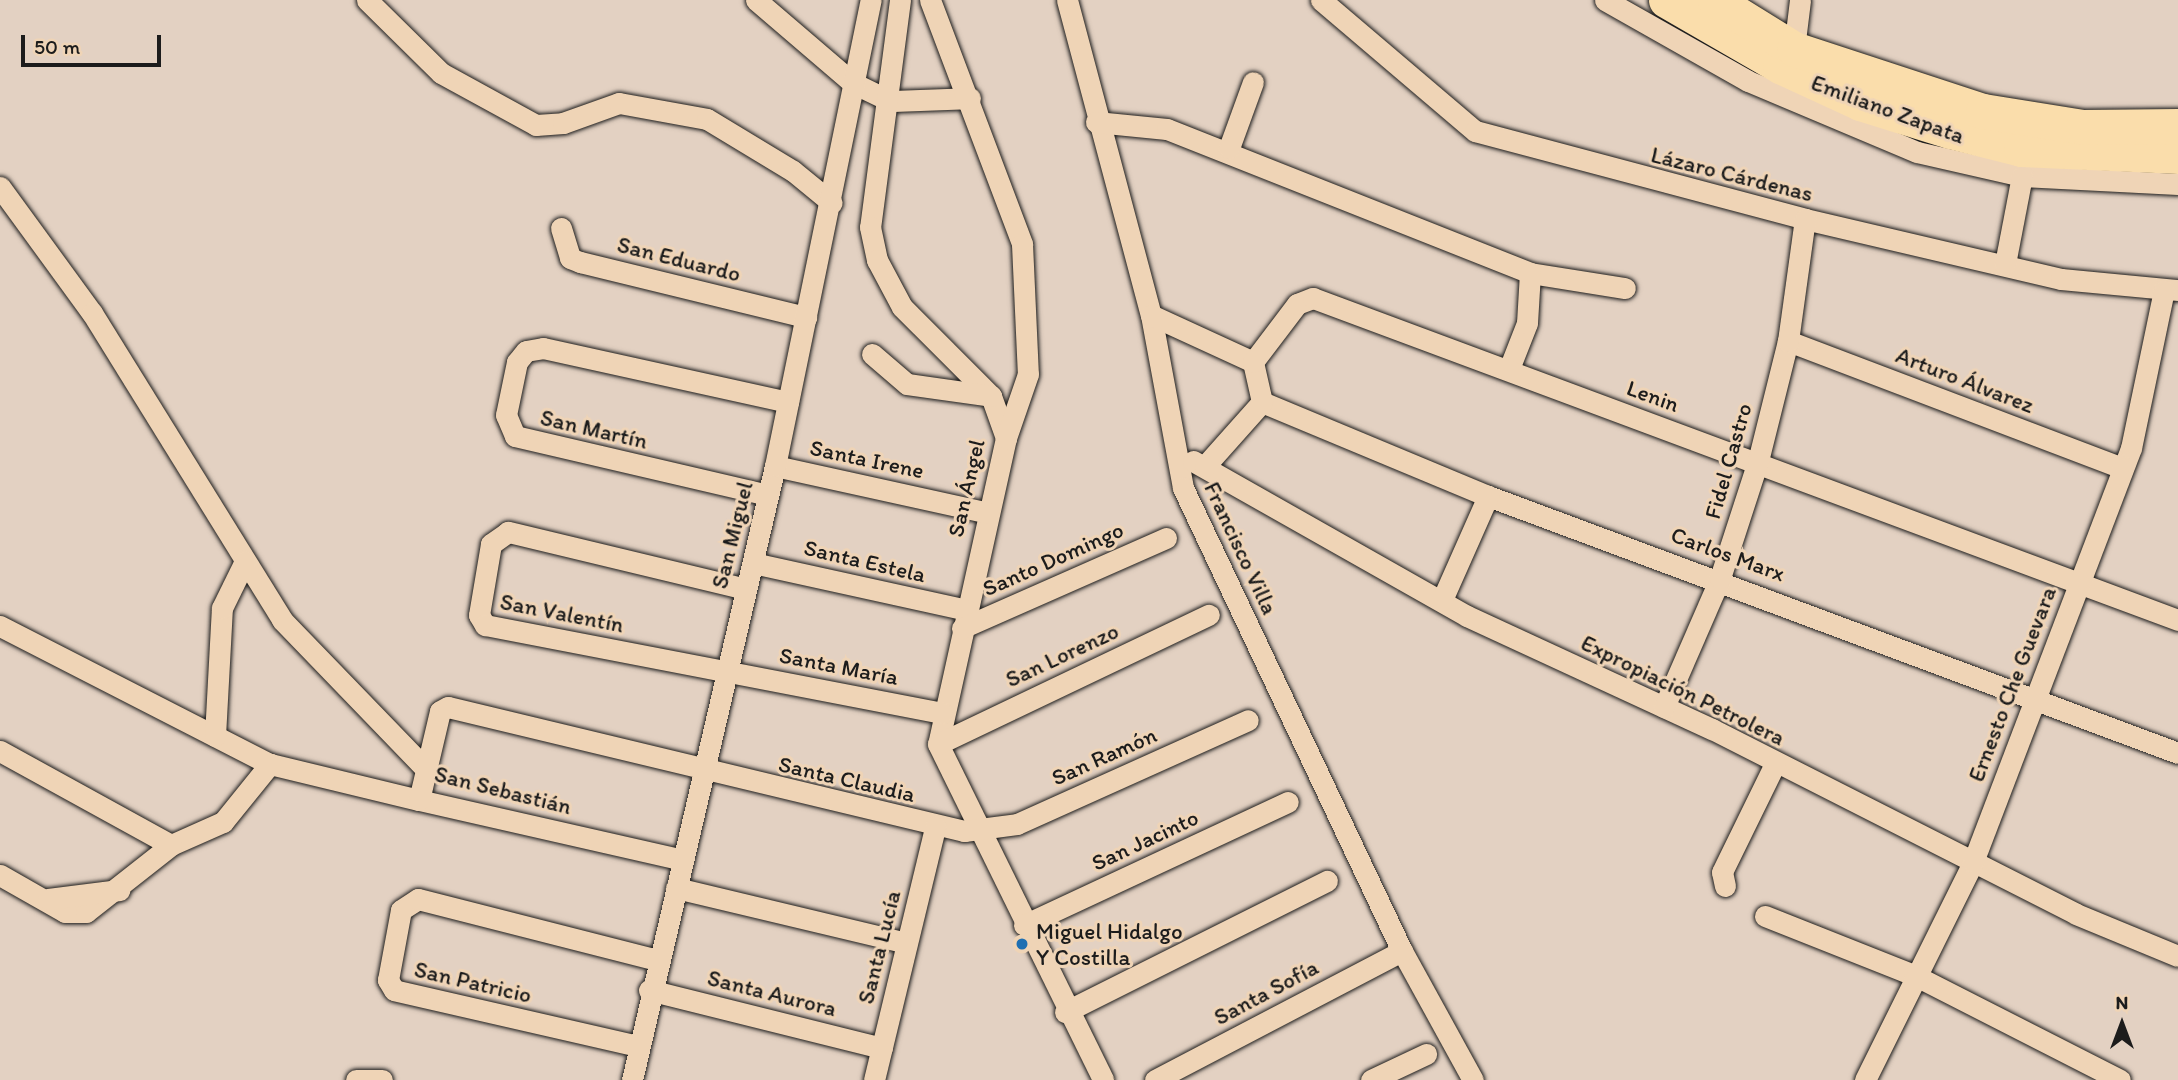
<!DOCTYPE html>
<meta charset="utf-8">
<style>
body{margin:0}
#map{position:relative;width:2178px;height:1080px;overflow:hidden;background:#e3d1c2;font-family:Itim,sans-serif}
div>[style]{position:absolute}
.roads{filter:drop-shadow(0 0 2px #1c1c1c) drop-shadow(0 0 2px #1c1c1c)}
.minor>*{height:21px;margin:-10.5px;padding:0 10.5px;transform-origin:10.5px;border-radius:10.5px;background:#efd4b6}
.primary>*{height:35px;margin:-17.5px;padding:0 17.5px;transform-origin:17.5px;border-radius:17.5px;background:#faddab}
.dots>*{width:19px;height:19px;translate:-50% -50%;box-sizing:border-box;border:4px solid #efd4b6;border-radius:50%}
span{translate:-50% -50%;white-space:nowrap;text-align:center;line-height:1.15;-webkit-text-stroke:6px #efd4b6;paint-order:stroke}
.street-label{font-size:23px;color:#1c1c1c}
.poi-label{font-size:23px;color:#1c1c1c}
.left{translate:0 -50%;text-align:left}
.north{position:absolute;left:2087px;top:989px;width:70px;height:70px;-webkit-text-stroke:5px #efd4b6;paint-order:stroke;rotate:0deg;font-size:19px;font-weight:700;line-height:28px;text-align:center;color:#1c1c1c}
.north::after{content:'';display:block;margin:auto;width:24px;height:32px;background:#1c1c1c;clip-path:polygon(50% 0,100% 100%,50% 72%,0 100%)}
.scale{position:absolute;left:21px;top:35px;width:140px;height:32px;box-sizing:border-box;border:4px solid #1c1c1c;border-top:0;padding-left:9px;font-size:21px;line-height:24px;white-space:nowrap;color:#1c1c1c;-webkit-text-stroke:5px #efd4b6;paint-order:stroke}
</style>
<div id="map">
<div class="roads">
<div class="minor">
<div style="left:367px;top:0;width:104px;rotate:44.6deg"></div>
<div style="left:441px;top:73px;width:108px;rotate:28.7deg"></div>
<div style="left:536px;top:125px;width:27px;rotate:-4deg"></div>
<div style="left:563px;top:123px;width:59px;rotate:-19.7deg"></div>
<div style="left:619px;top:103px;width:89px;rotate:10.3deg"></div>
<div style="left:707px;top:119px;width:100px;rotate:31.2deg"></div>
<div style="left:793px;top:171px;width:50px;rotate:39.4deg"></div>
<div style="left:756px;top:0;width:128px;rotate:40.6deg"></div>
<div style="left:853px;top:83px;width:41px;rotate:25.9deg"></div>
<div style="left:890px;top:101px;width:80px;rotate:-2.1deg"></div>
<div style="left:900px;top:0;width:229px;rotate:97.5deg"></div>
<div style="left:870px;top:227px;width:34px;rotate:78deg"></div>
<div style="left:877px;top:260px;width:53px;rotate:62deg"></div>
<div style="left:902px;top:307px;width:126px;rotate:45deg"></div>
<div style="left:991px;top:396px;width:45px;rotate:70.3deg"></div>
<div style="left:1006px;top:438px;width:313px;rotate:102.5deg"></div>
<div style="left:938px;top:744px;width:374px;rotate:63.8deg"></div>
<div style="left:930px;top:0;width:261px;rotate:69.3deg"></div>
<div style="left:1022px;top:244px;width:130px;rotate:87.4deg"></div>
<div style="left:1028px;top:374px;width:68px;rotate:109deg"></div>
<div style="left:1067px;top:0;width:326px;rotate:75.1deg"></div>
<div style="left:1151px;top:315px;width:176px;rotate:79.5deg"></div>
<div style="left:1183px;top:488px;width:512px;rotate:64.69deg"></div>
<div style="left:1402px;top:951px;width:147px;rotate:61.2deg"></div>
<div style="left:1321px;top:0;width:202px;rotate:40.4deg"></div>
<div style="left:1475px;top:131px;width:342px;rotate:14.9deg"></div>
<div style="left:1805px;top:219px;width:263px;rotate:13.2deg"></div>
<div style="left:2061px;top:279px;width:118px;rotate:5.4deg"></div>
<div style="left:1605px;top:0;width:164px;rotate:29.5deg"></div>
<div style="left:1748px;top:81px;width:183px;rotate:22.8deg"></div>
<div style="left:1917px;top:152px;width:108px;rotate:12.9deg"></div>
<div style="left:2022px;top:176px;width:156px;rotate:2.9deg"></div>
<div style="left:1794px;top:49px;width:49px;rotate:-83deg"></div>
<div style="left:1096px;top:122px;width:71px;rotate:5.6deg"></div>
<div style="left:1167px;top:129px;width:391px;rotate:21.6deg"></div>
<div style="left:1530px;top:273px;width:96px;rotate:9deg"></div>
<div style="left:1229px;top:148px;width:70px;rotate:-70deg"></div>
<div style="left:0;top:187px;width:156px;rotate:53.9deg"></div>
<div style="left:92px;top:313px;width:361px;rotate:58.2deg"></div>
<div style="left:282px;top:620px;width:207px;rotate:46deg"></div>
<div style="left:561px;top:228px;width:31px;rotate:73deg"></div>
<div style="left:570px;top:258px;width:11px;rotate:22deg"></div>
<div style="left:580px;top:262px;width:233px;rotate:13.7deg"></div>
<div style="left:2005px;top:264px;width:90px;rotate:-79.1deg"></div>
<div style="left:1151px;top:315px;width:112px;rotate:24.7deg"></div>
<div style="left:1788px;top:341px;width:358px;rotate:20.8deg"></div>
<div style="left:872px;top:354px;width:46px;rotate:40.6deg"></div>
<div style="left:907px;top:384px;width:85px;rotate:8.1deg"></div>
<div style="left:1509px;top:369px;width:49px;rotate:-68.6deg"></div>
<div style="left:1527px;top:323px;width:50px;rotate:-86.6deg"></div>
<div style="left:1262px;top:402px;width:245px;rotate:22.6deg"></div>
<div style="left:1488px;top:496px;width:736px;rotate:20.43deg"></div>
<div style="left:1193px;top:461px;width:315px;rotate:29.5deg"></div>
<div style="left:1467px;top:616px;width:270px;rotate:24.8deg"></div>
<div style="left:1712px;top:729px;width:408px;rotate:26.9deg"></div>
<div style="left:2076px;top:914px;width:110px;rotate:22.4deg"></div>
<div style="left:775px;top:466px;width:219px;rotate:12.4deg"></div>
<div style="left:1205px;top:466px;width:86px;rotate:-48.3deg"></div>
<div style="left:1262px;top:402px;width:41px;rotate:-102.7deg"></div>
<div style="left:1253px;top:362px;width:73px;rotate:-52.8deg"></div>
<div style="left:1297px;top:304px;width:17px;rotate:-21deg"></div>
<div style="left:1313px;top:298px;width:923px;rotate:20.42deg"></div>
<div style="left:768px;top:495px;width:260px;rotate:-166.9deg"></div>
<div style="left:515px;top:436px;width:23px;rotate:-113deg"></div>
<div style="left:506px;top:415px;width:54px;rotate:-78.3deg"></div>
<div style="left:517px;top:362px;width:14px;rotate:-51deg"></div>
<div style="left:526px;top:351px;width:17px;rotate:-10deg"></div>
<div style="left:543px;top:348px;width:251px;rotate:12.4deg"></div>
<div style="left:753px;top:563px;width:218px;rotate:12.4deg"></div>
<div style="left:746px;top:589px;width:245px;rotate:-166.5deg"></div>
<div style="left:508px;top:532px;width:21px;rotate:145deg"></div>
<div style="left:491px;top:544px;width:72px;rotate:99.6deg"></div>
<div style="left:479px;top:615px;width:12px;rotate:59deg"></div>
<div style="left:485px;top:625px;width:465px;rotate:10.9deg"></div>
<div style="left:1442px;top:600px;width:114px;rotate:-66.1deg"></div>
<div style="left:0;top:626px;width:303px;rotate:27.1deg"></div>
<div style="left:270px;top:764px;width:153px;rotate:13.6deg"></div>
<div style="left:962px;top:628px;width:223px;rotate:-23.8deg"></div>
<div style="left:1664px;top:707px;width:141px;rotate:-66.5deg"></div>
<div style="left:1720px;top:578px;width:123px;rotate:-72deg"></div>
<div style="left:1758px;top:461px;width:124px;rotate:-76deg"></div>
<div style="left:1788px;top:341px;width:123px;rotate:-82.1deg"></div>
<div style="left:215px;top:736px;width:128px;rotate:-86.9deg"></div>
<div style="left:222px;top:608px;width:52px;rotate:-63.9deg"></div>
<div style="left:938px;top:744px;width:300px;rotate:-25.5deg"></div>
<div style="left:0;top:751px;width:195px;rotate:28.8deg"></div>
<div style="left:171px;top:845px;width:57px;rotate:-23.9deg"></div>
<div style="left:223px;top:822px;width:75px;rotate:-51deg"></div>
<div style="left:683px;top:860px;width:271px;rotate:-167.2deg"></div>
<div style="left:419px;top:800px;width:91px;rotate:-76.7deg"></div>
<div style="left:440px;top:711px;width:9px;rotate:-27deg"></div>
<div style="left:448px;top:707px;width:531px;rotate:13.51deg"></div>
<div style="left:964px;top:831px;width:53px;rotate:-7.5deg"></div>
<div style="left:1017px;top:824px;width:253px;rotate:-24.2deg"></div>
<div style="left:0;top:875px;width:75px;rotate:29.6deg"></div>
<div style="left:65px;top:912px;width:21px"></div>
<div style="left:86px;top:912px;width:108px;rotate:-38.2deg"></div>
<div style="left:1725px;top:886px;width:14px;rotate:-102deg"></div>
<div style="left:1722px;top:872px;width:120px;rotate:-63.9deg"></div>
<div style="left:676px;top:888px;width:237px;rotate:13.4deg"></div>
<div style="left:48px;top:899px;width:72px;rotate:-7.2deg"></div>
<div style="left:1765px;top:916px;width:160px;rotate:21.6deg"></div>
<div style="left:1914px;top:975px;width:231px;rotate:27deg"></div>
<div style="left:1024px;top:925px;width:291px;rotate:-25deg"></div>
<div style="left:649px;top:990px;width:240px;rotate:14deg"></div>
<div style="left:1065px;top:1012px;width:293px;rotate:-26.6deg"></div>
<div style="left:638px;top:1046px;width:250px;rotate:-167.1deg"></div>
<div style="left:394px;top:990px;width:12px;rotate:-121deg"></div>
<div style="left:388px;top:980px;width:71px;rotate:-79.5deg"></div>
<div style="left:401px;top:910px;width:20px;rotate:-33deg"></div>
<div style="left:418px;top:899px;width:247px;rotate:14.3deg"></div>
<div style="left:356px;top:1080px;width:26px"></div>
<div style="left:632px;top:1080px;width:630px;rotate:-76.89deg"></div>
<div style="left:775px;top:466px;width:476px;rotate:-78.4deg"></div>
<div style="left:874px;top:1080px;width:260px;rotate:-76.4deg"></div>
<div style="left:1155px;top:1080px;width:279px;rotate:-27.6deg"></div>
<div style="left:1371px;top:1080px;width:61px;rotate:-25.3deg"></div>
<div style="left:1865px;top:1080px;width:243px;rotate:-63.6deg"></div>
<div style="left:1973px;top:862px;width:443px;rotate:-69.1deg"></div>
<div style="left:2131px;top:448px;width:161px;rotate:-78.2deg"></div>
</div>
<div class="primary">
<div style="left:1666px;top:0;width:132px;rotate:30.1deg"></div>
<div style="left:1780px;top:66px;width:88px;rotate:24.8deg"></div>
<div style="left:1860px;top:103px;width:94px;rotate:17.3deg"></div>
<div style="left:1950px;top:131px;width:73px;rotate:14.2deg"></div>
<div style="left:2021px;top:149px;width:157px;rotate:2.6deg"></div>
<div style="left:1715px;top:0;width:93px;rotate:31.8deg"></div>
<div style="left:1794px;top:49px;width:199px;rotate:18.2deg"></div>
<div style="left:1983px;top:111px;width:101px;rotate:9.1deg"></div>
<div style="left:2083px;top:127px;width:95px;rotate:-0.6deg"></div>
</div>
</div>
<div class="dots">
<div style="left:1022px;top:944px;background:#1f6fb2"></div>
</div>
<div class="street-label">
<span style="left:1888px;top:109px;rotate:20deg">Emiliano Zapata</span>
<span style="left:1732px;top:174px;rotate:14deg">Lázaro Cárdenas</span>
<span style="left:679px;top:259px;rotate:14deg">San Eduardo</span>
<span style="left:1965px;top:380px;rotate:21deg">Arturo Álvarez</span>
<span style="left:1653px;top:396px;rotate:20deg">Lenin</span>
<span style="left:594px;top:429px;rotate:13deg">San Martín</span>
<span style="left:867px;top:459px;rotate:12deg">Santa Irene</span>
<span style="left:1728px;top:461px;rotate:-74deg">Fidel Castro</span>
<span style="left:966px;top:488px;rotate:-77deg">San Ángel</span>
<span style="left:732px;top:535px;rotate:-76deg">San Miguel</span>
<span style="left:1241px;top:548px;rotate:65deg">Francisco Villa</span>
<span style="left:1728px;top:554px;rotate:20deg">Carlos Marx</span>
<span style="left:1053px;top:559px;rotate:-24deg">Santo Domingo</span>
<span style="left:865px;top:561px;rotate:13deg">Santa Estela</span>
<span style="left:562px;top:613px;rotate:11deg">San Valentín</span>
<span style="left:1062px;top:655px;rotate:-25deg">San Lorenzo</span>
<span style="left:839px;top:666px;rotate:11deg">Santa María</span>
<span style="left:2012px;top:684px;rotate:-69deg">Ernesto Che Guevara</span>
<span style="left:1683px;top:690px;rotate:26deg">Expropiación Petrolera</span>
<span style="left:1104px;top:756px;rotate:-24deg">San Ramón</span>
<span style="left:847px;top:779px;rotate:13deg">Santa Claudia</span>
<span style="left:503px;top:790px;rotate:14deg">San Sebastián</span>
<span style="left:1145px;top:840px;rotate:-25deg">San Jacinto</span>
<span style="left:879px;top:947px;rotate:-76deg">Santa Lucía</span>
<span style="left:473px;top:982px;rotate:13deg">San Patricio</span>
<span style="left:1266px;top:992px;rotate:-28deg">Santa Sofía</span>
<span style="left:772px;top:993px;rotate:14deg">Santa Aurora</span>
</div>
<div class="poi-label">
<span class="left" style="left:1036px;top:944px">Miguel Hidalgo<br>Y Costilla</span>
</div>
<div class="north">N</div>
<div class="scale">50 m</div>
</div>
